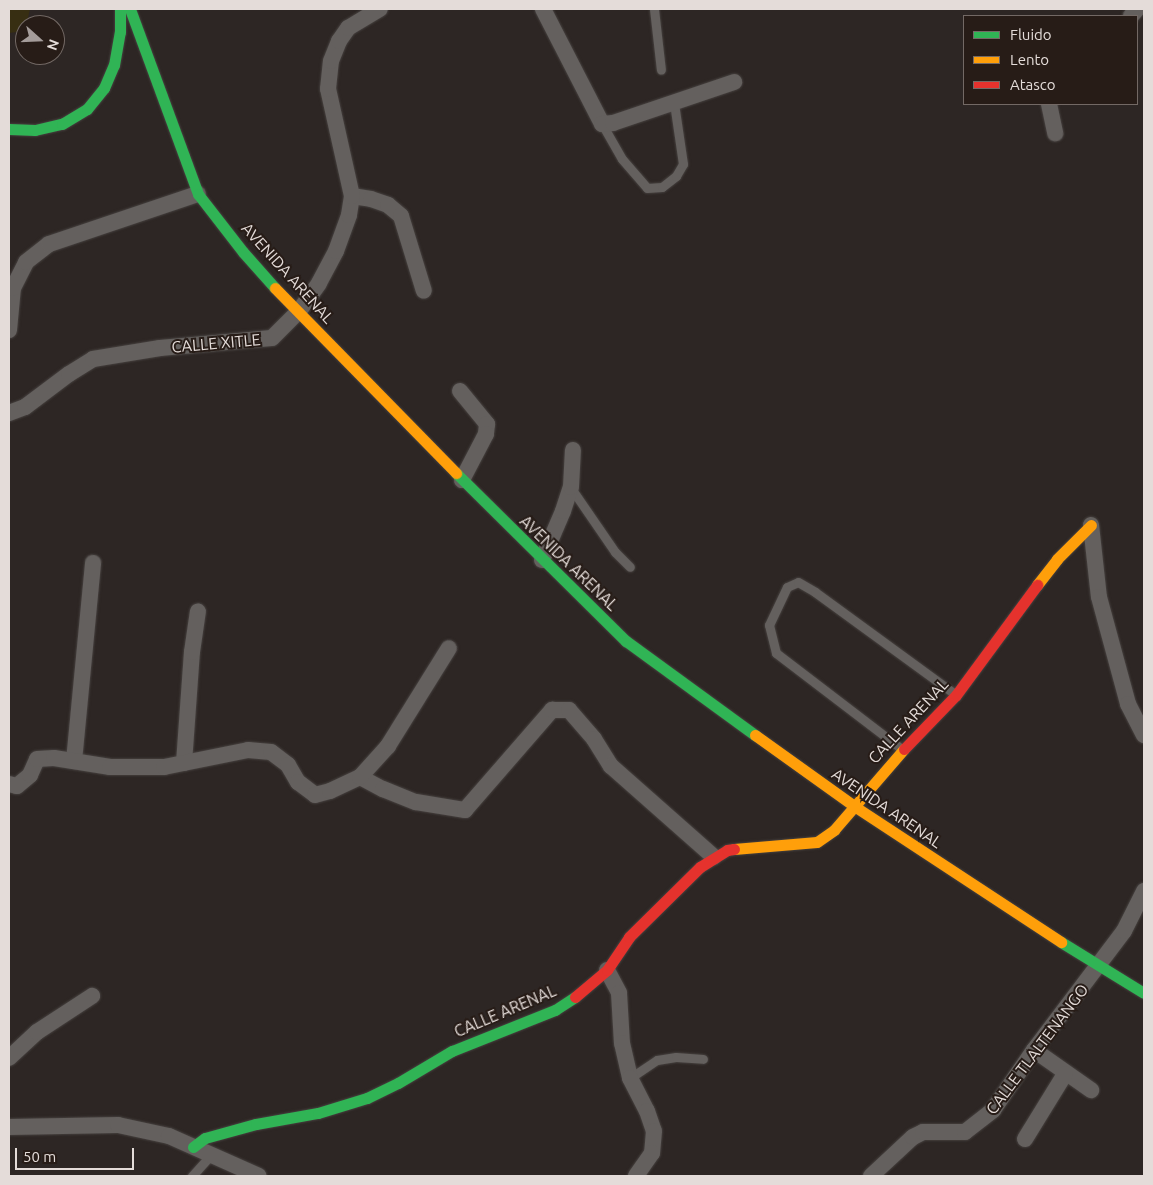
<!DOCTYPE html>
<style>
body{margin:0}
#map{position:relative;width:1153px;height:1185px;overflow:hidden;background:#2d2624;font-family:Ubuntu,sans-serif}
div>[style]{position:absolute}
.sand>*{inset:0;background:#372e12}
.roads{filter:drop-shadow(0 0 1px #46413f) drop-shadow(0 0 1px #46413f)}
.lane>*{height:9px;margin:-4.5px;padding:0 4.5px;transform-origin:4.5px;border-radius:4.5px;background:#64605e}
.street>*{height:16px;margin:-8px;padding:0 8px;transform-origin:8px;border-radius:8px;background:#64605e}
.fast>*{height:11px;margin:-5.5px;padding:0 5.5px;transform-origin:5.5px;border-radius:5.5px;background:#30b455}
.slow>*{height:11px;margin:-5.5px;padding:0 5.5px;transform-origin:5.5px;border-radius:5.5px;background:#ff9f0a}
.jam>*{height:11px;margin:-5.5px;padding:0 5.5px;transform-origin:5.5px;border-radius:5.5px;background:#e5322d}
span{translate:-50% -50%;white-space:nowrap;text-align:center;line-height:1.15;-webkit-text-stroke:4px #271c17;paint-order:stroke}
.street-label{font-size:16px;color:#e4dcd9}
.frame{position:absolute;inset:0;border:10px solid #e4dcd9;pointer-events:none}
.legend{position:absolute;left:963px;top:15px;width:175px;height:90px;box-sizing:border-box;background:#271c17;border:1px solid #736965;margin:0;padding:6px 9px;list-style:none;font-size:15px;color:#e4dcd9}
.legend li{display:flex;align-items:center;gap:10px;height:25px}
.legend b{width:25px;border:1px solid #736965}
.north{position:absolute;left:15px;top:15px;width:50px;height:50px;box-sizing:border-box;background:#271c17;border:1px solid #736965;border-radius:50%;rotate:110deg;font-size:14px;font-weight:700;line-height:20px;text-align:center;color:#e4dcd9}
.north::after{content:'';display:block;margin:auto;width:18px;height:22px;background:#a49c9a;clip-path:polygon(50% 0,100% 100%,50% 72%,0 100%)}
.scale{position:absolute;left:15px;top:1148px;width:119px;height:22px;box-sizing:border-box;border:2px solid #e4dcd9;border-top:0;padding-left:6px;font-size:15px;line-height:18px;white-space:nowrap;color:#e4dcd9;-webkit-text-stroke:4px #271c17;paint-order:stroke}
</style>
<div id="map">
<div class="sand">
<div style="clip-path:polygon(9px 9px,30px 9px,25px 31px,9px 33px)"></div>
</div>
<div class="roads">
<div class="lane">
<div style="left:654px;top:9px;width:61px;rotate:83.5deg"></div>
<div style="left:602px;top:124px;width:40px;rotate:60.3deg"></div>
<div style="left:622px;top:159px;width:38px;rotate:49deg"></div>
<div style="left:647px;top:188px;width:15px;rotate:-4deg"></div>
<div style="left:662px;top:187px;width:18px;rotate:-38deg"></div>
<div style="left:676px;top:176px;width:14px;rotate:-60deg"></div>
<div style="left:683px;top:164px;width:62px;rotate:-98.4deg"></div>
<div style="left:571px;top:488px;width:78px;rotate:55.5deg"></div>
<div style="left:615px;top:552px;width:21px;rotate:45deg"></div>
<div style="left:903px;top:750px;width:160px;rotate:-142.6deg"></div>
<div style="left:776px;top:653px;width:29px;rotate:-104deg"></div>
<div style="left:769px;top:625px;width:42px;rotate:-64.7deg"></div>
<div style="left:787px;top:587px;width:12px;rotate:-24deg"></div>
<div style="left:798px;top:582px;width:20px;rotate:30deg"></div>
<div style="left:815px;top:592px;width:175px;rotate:36.1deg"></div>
<div style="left:630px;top:1078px;width:32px;rotate:-34deg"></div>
<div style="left:657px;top:1060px;width:19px;rotate:-9deg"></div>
<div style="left:676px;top:1057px;width:27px;rotate:4deg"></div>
<div style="left:192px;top:1176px;width:28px;rotate:-48deg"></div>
</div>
<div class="street">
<div style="left:543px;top:9px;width:129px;rotate:62.8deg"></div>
<div style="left:602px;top:124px;width:11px;rotate:-5deg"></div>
<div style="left:613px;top:123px;width:128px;rotate:-18.7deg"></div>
<div style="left:1131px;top:16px;width:9px;rotate:-49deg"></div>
<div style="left:1049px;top:104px;width:30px;rotate:78deg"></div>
<div style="left:352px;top:196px;width:19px;rotate:9deg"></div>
<div style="left:371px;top:199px;width:18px;rotate:19deg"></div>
<div style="left:388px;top:205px;width:17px;rotate:40deg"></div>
<div style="left:401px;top:216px;width:78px;rotate:73deg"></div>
<div style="left:9px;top:330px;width:42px;rotate:-84.6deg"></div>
<div style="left:13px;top:288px;width:29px;rotate:-63deg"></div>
<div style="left:26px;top:262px;width:29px;rotate:-38deg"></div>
<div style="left:49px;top:244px;width:157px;rotate:-18.6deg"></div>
<div style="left:460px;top:391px;width:43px;rotate:50.7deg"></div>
<div style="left:487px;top:424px;width:10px;rotate:96deg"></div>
<div style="left:486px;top:434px;width:52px;rotate:117.6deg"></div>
<div style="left:9px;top:413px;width:17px;rotate:-21deg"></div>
<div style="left:25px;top:407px;width:55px;rotate:-36.9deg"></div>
<div style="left:69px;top:374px;width:28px;rotate:-32deg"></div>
<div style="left:93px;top:359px;width:68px;rotate:-9.3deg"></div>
<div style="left:160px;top:348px;width:112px;rotate:-5.1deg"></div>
<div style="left:272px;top:338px;width:38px;rotate:-45deg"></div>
<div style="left:299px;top:311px;width:34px;rotate:-54deg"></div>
<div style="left:319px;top:283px;width:36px;rotate:-62deg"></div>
<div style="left:336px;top:251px;width:38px;rotate:-70deg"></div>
<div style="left:349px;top:215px;width:19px;rotate:-81deg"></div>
<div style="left:352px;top:196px;width:110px;rotate:-102.6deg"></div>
<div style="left:328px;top:89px;width:28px;rotate:-84deg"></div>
<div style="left:331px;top:61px;width:22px;rotate:-68deg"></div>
<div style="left:339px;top:41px;width:16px;rotate:-55deg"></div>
<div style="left:348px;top:28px;width:37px;rotate:-31deg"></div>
<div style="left:1091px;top:525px;width:72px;rotate:83.7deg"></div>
<div style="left:1099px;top:597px;width:111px;rotate:74.8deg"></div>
<div style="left:1128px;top:704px;width:35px;rotate:63deg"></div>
<div style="left:542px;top:560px;width:53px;rotate:-66.8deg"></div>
<div style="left:563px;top:511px;width:25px;rotate:-72deg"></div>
<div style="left:571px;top:487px;width:37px;rotate:-87deg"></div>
<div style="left:74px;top:761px;width:199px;rotate:-84.5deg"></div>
<div style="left:184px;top:763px;width:111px;rotate:-85.9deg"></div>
<div style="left:192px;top:652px;width:41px;rotate:-81.7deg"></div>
<div style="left:360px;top:777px;width:26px;rotate:28deg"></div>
<div style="left:383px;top:789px;width:35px;rotate:22deg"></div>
<div style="left:416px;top:802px;width:50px;rotate:9.3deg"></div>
<div style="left:465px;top:810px;width:133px;rotate:-49deg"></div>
<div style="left:552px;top:710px;width:17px"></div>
<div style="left:569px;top:710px;width:38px;rotate:49deg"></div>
<div style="left:594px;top:739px;width:32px;rotate:58deg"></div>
<div style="left:611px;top:766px;width:137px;rotate:41.5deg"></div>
<div style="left:9px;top:784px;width:8px;rotate:14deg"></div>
<div style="left:17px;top:786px;width:17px;rotate:-40deg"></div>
<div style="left:30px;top:775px;width:17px;rotate:-66deg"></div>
<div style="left:37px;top:759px;width:17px;rotate:-3deg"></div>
<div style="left:54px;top:758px;width:57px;rotate:9.1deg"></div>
<div style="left:110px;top:767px;width:54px"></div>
<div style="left:164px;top:767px;width:86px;rotate:-11.4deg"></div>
<div style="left:248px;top:750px;width:23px;rotate:5deg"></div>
<div style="left:271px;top:752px;width:21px;rotate:37deg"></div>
<div style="left:288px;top:765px;width:20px;rotate:60deg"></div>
<div style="left:298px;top:782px;width:21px;rotate:37deg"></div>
<div style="left:315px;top:795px;width:16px;rotate:-15deg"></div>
<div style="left:330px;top:791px;width:33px;rotate:-25deg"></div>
<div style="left:360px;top:777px;width:42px;rotate:-47.9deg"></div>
<div style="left:388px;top:746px;width:115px;rotate:-58.1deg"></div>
<div style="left:607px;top:970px;width:26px;rotate:62deg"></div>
<div style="left:619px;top:993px;width:50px;rotate:86.6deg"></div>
<div style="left:622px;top:1043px;width:36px;rotate:77deg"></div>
<div style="left:630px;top:1078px;width:37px;rotate:63deg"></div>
<div style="left:647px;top:1111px;width:21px;rotate:71deg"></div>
<div style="left:654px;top:1131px;width:22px;rotate:95deg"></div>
<div style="left:652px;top:1153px;width:28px;rotate:125deg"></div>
<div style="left:1034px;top:1050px;width:70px;rotate:35.1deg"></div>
<div style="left:9px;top:1058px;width:38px;rotate:-43deg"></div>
<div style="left:37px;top:1032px;width:66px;rotate:-33.2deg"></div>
<div style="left:9px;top:1127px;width:109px;rotate:-1.1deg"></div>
<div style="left:118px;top:1125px;width:52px;rotate:12.2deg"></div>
<div style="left:169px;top:1136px;width:98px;rotate:24deg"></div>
<div style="left:1025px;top:1139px;width:76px;rotate:-58.4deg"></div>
<div style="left:871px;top:1176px;width:57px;rotate:-42.9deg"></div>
<div style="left:913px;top:1137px;width:11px;rotate:-27deg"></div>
<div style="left:923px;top:1132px;width:42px"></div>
<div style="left:965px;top:1132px;width:36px;rotate:-38deg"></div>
<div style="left:993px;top:1110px;width:73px;rotate:-55.7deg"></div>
<div style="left:1034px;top:1050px;width:149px;rotate:-52.9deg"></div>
<div style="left:1124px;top:931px;width:45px;rotate:-63.4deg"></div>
</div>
<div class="fast">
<div style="left:130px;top:9px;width:197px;rotate:69.8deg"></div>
<div style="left:198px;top:194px;width:73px;rotate:52.2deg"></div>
<div style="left:243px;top:252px;width:48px;rotate:48.4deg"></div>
<div style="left:9px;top:129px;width:26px;rotate:2deg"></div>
<div style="left:35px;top:130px;width:28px;rotate:-13deg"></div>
<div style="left:62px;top:124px;width:29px;rotate:-31deg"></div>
<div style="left:87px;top:109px;width:27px;rotate:-51deg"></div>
<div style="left:104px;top:88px;width:25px;rotate:-67deg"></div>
<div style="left:114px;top:65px;width:34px;rotate:-80deg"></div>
<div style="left:120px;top:32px;width:23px;rotate:-90deg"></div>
<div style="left:456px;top:473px;width:239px;rotate:44.7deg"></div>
<div style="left:626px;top:641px;width:160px;rotate:36.1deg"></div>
<div style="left:1061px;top:942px;width:97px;rotate:31.6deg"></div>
<div style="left:193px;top:1147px;width:15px;rotate:-37deg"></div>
<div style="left:205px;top:1138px;width:53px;rotate:-15.4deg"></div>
<div style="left:256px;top:1124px;width:63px;rotate:-10.1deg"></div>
<div style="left:318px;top:1113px;width:51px;rotate:-17deg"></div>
<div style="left:367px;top:1098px;width:34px;rotate:-26deg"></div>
<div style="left:398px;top:1083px;width:63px;rotate:-30.7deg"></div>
<div style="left:452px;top:1051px;width:111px;rotate:-21.7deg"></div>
<div style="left:555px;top:1010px;width:24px;rotate:-33deg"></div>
</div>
<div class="slow">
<div style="left:275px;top:288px;width:259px;rotate:45.6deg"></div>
<div style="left:1037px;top:585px;width:33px;rotate:-52deg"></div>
<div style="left:1057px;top:559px;width:48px;rotate:-45deg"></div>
<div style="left:755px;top:735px;width:122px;rotate:35.6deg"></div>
<div style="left:854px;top:806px;width:248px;rotate:33.3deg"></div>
<div style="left:734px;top:849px;width:83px;rotate:-4.8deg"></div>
<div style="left:817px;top:842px;width:21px;rotate:-35deg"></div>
<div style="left:834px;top:830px;width:107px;rotate:-49.2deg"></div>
</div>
<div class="jam">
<div style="left:904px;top:749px;width:75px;rotate:-46.1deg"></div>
<div style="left:956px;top:695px;width:137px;rotate:-53.6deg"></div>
<div style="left:575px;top:997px;width:42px;rotate:-40.2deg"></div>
<div style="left:607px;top:970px;width:40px;rotate:-56deg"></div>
<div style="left:629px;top:937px;width:100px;rotate:-44.6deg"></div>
<div style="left:700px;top:867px;width:32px;rotate:-32deg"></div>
<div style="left:727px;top:850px;width:7px;rotate:-8deg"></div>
</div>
</div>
<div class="street-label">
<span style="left:288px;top:273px;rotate:48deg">AVENIDA ARENAL</span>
<span style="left:216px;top:343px;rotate:-5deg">CALLE XITLE</span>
<span style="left:569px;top:563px;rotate:44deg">AVENIDA ARENAL</span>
<span style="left:908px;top:721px;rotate:-47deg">CALLE ARENAL</span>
<span style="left:887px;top:808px;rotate:34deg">AVENIDA ARENAL</span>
<span style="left:505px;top:1011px;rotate:-23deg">CALLE ARENAL</span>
<span style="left:1037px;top:1049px;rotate:-53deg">CALLE TLALTENANGO</span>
</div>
<div class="frame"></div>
<ul class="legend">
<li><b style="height:6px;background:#30b455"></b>Fluido</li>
<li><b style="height:6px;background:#ff9f0a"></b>Lento</li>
<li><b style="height:6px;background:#e5322d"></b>Atasco</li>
</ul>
<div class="north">N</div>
<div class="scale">50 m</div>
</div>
